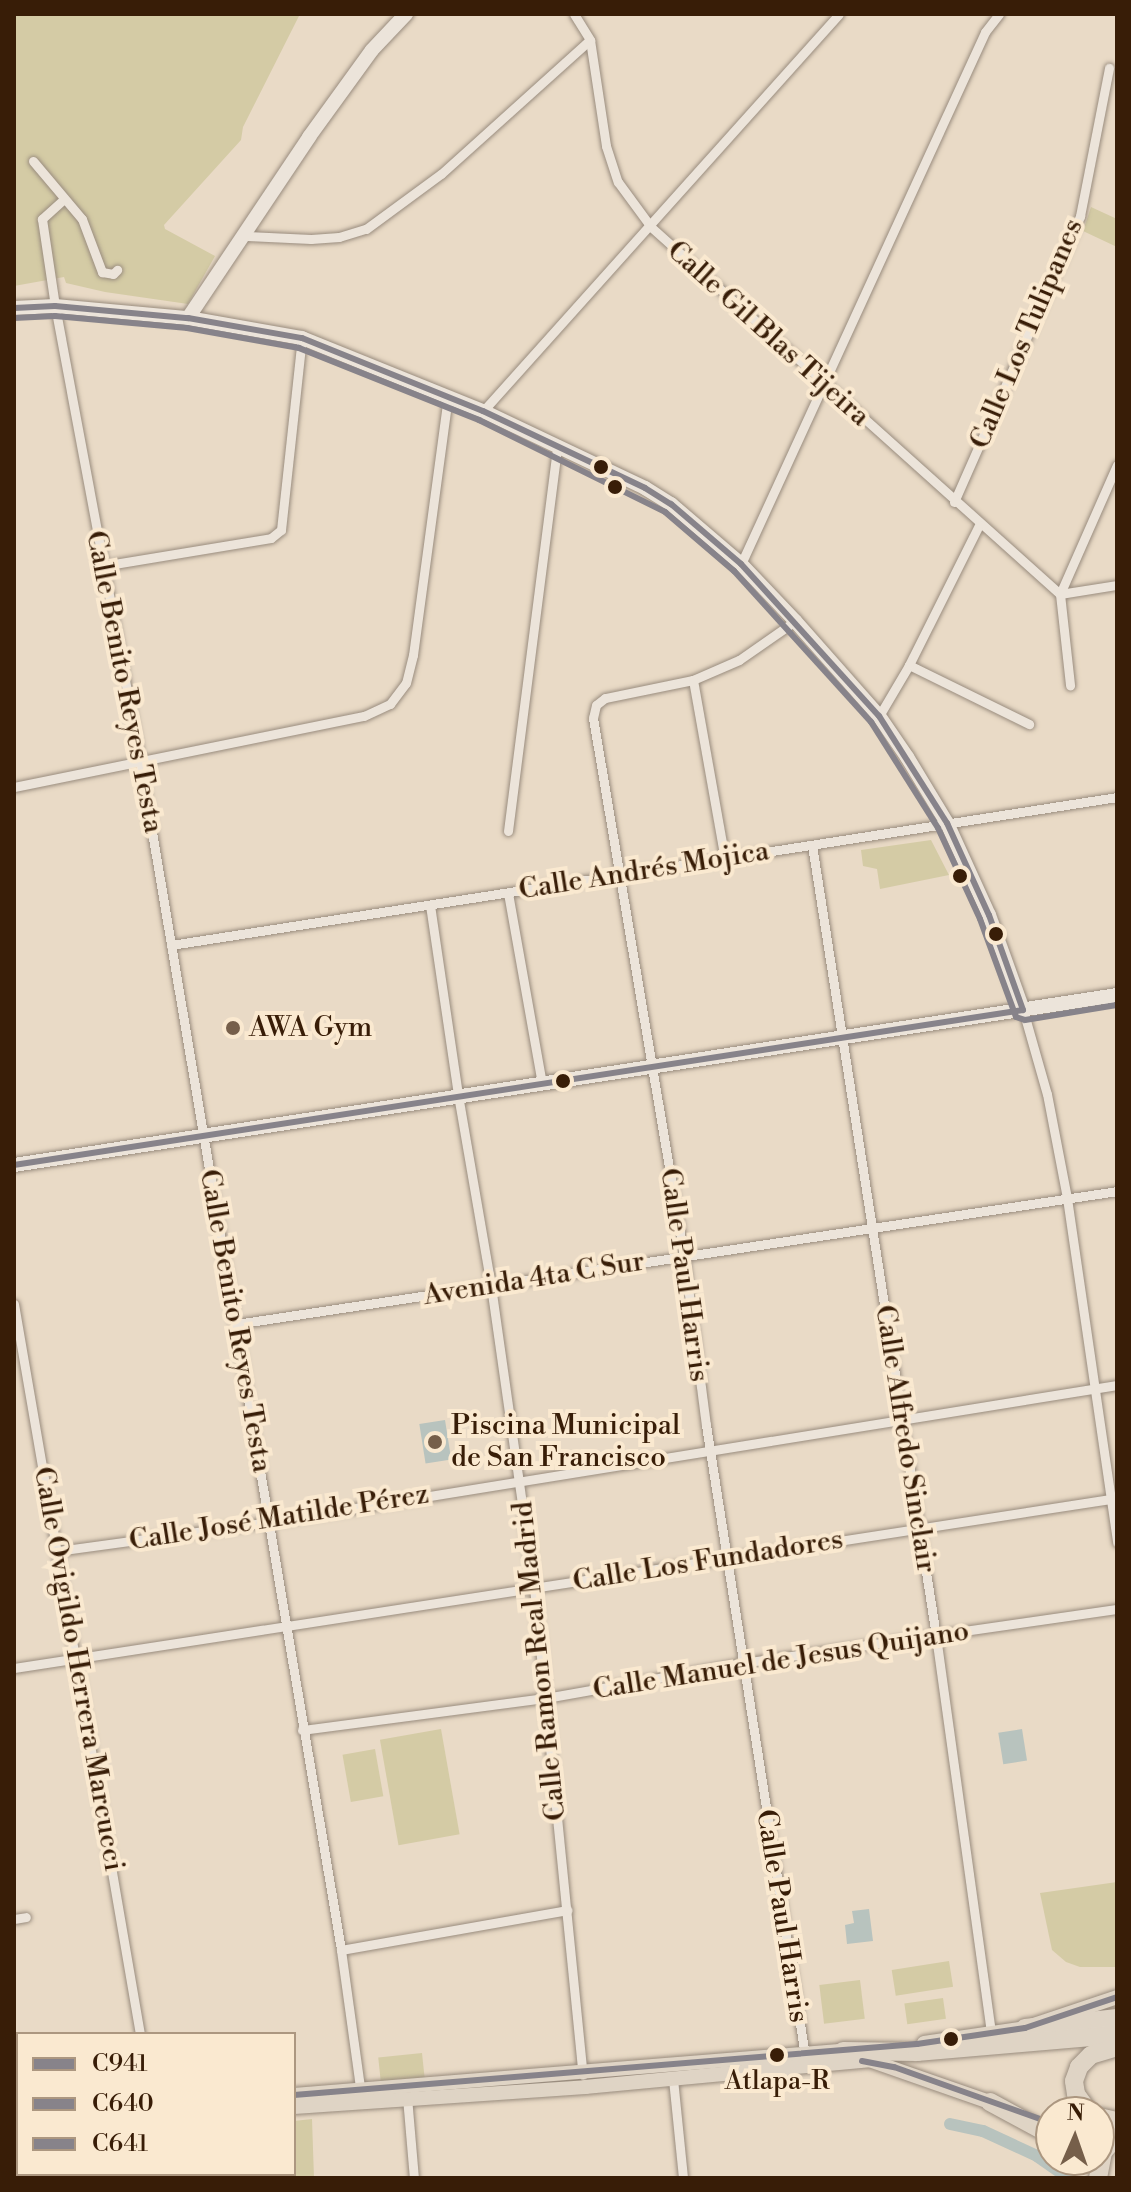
<!DOCTYPE html>
<meta charset="utf-8">
<style>
body{margin:0}
#map{position:relative;width:1131px;height:2192px;overflow:hidden;background:#e9dac6;font-family:"Libre Bodoni",serif}
div>[style]{position:absolute}
.green>*{inset:0;background:#d4cba5;transform-origin:0 0}
.water>*{inset:0;background:#b8c3be;transform-origin:0 0}
.canal>*{height:12px;margin:-6px;padding:0 6px;transform-origin:6px;border-radius:6px;background:#b8c3be}
.roads{filter:drop-shadow(0 0 2px #998c7e) drop-shadow(0 0 2px #998c7e)}
.street>*{height:9px;margin:-4.5px;padding:0 4.5px;transform-origin:4.5px;border-radius:4.5px;background:#ece4da}
.secondary>*{height:14px;margin:-7px;padding:0 7px;transform-origin:7px;border-radius:7px;background:#ece4da}
.primary>*{height:14px;margin:-7px;padding:0 7px;transform-origin:7px;border-radius:7px;background:#dfd4c5}
.highway>*{height:18px;margin:-9px;padding:0 9px;transform-origin:9px;border-radius:9px;background:#dfd4c5}
.bus-1>*{height:6px;margin:-3px;padding:0 3px;transform-origin:3px;border-radius:3px;background:#87838a}
.bus-2>*{height:6px;margin:-3px;padding:0 3px;transform-origin:3px;border-radius:3px;background:#87838a}
.bus-3>*{height:6px;margin:-3px;padding:0 3px;transform-origin:3px;border-radius:3px;background:#87838a}
.dots>*{width:22px;height:22px;translate:-50% -50%;box-sizing:border-box;border:4px solid #fae9d0;border-radius:50%}
span{translate:-50% -50%;white-space:nowrap;text-align:center;line-height:1.15;-webkit-text-stroke:8px #fae9d0;paint-order:stroke}
.bus-label{font-size:26px;color:#381d07}
.street-label{font-size:28px;color:#381d07}
.poi-label{font-size:28px;color:#381d07}
.left{translate:0 -50%;text-align:left}
.frame{position:absolute;inset:0;border:16px solid #381d07;pointer-events:none}
.legend{position:absolute;left:16px;top:2032px;width:280px;height:144px;box-sizing:border-box;background:#fae9d0;border:2px solid #ac9780;margin:0;padding:10px 14px;list-style:none;font-size:24px;color:#381d07}
.legend li{display:flex;align-items:center;gap:16px;height:40px}
.legend b{width:40px;border:2px solid #ac9780}
.north{position:absolute;left:1035px;top:2096px;width:80px;height:80px;box-sizing:border-box;background:#fae9d0;border:2px solid #ac9780;border-radius:50%;rotate:2deg;font-size:22px;font-weight:700;line-height:32px;text-align:center;color:#381d07}
.north::after{content:'';display:block;margin:auto;width:28px;height:36px;background:#765f4a;clip-path:polygon(50% 0,100% 100%,50% 72%,0 100%)}
</style>
<div id="map">
<div class="green">
<div style="clip-path:polygon(14px 14px,300px 14px,243px 127px,241px 140px,164px 225px,165px 229px,215px 256px,188px 304px,105px 292px,66px 283px,64px 277px,14px 286px)"></div>
<div style="clip-path:polygon(1091px 207px,1117px 219px,1117px 247px,1083px 231px)"></div>
<div style="clip-path:polygon(931px 840px,949px 875px,880px 889px,877px 869px,863px 866px,861px 850px)"></div>
<div style="left:441px;top:1729px;width:107px;height:62px;rotate:80deg"></div>
<div style="left:375px;top:1749px;width:48px;height:33px;rotate:80deg"></div>
<div style="clip-path:polygon(1117px 1882px,1117px 1967px,1080px 1967px,1066px 1962px,1052px 1950px,1040px 1893px)"></div>
<div style="left:949px;top:1961px;width:26px;height:58px;rotate:81deg"></div>
<div style="left:860px;top:1980px;width:39px;height:41px;rotate:83deg"></div>
<div style="left:943px;top:1998px;width:21px;height:39px;rotate:82deg"></div>
<div style="left:422px;top:2053px;width:28px;height:44px;rotate:84deg"></div>
<div style="clip-path:polygon(312px 2119px,314px 2178px,14px 2178px,14px 2148px,18px 2148px,18px 2174px,294px 2174px,294px 2121px)"></div>
</div>
<div class="water">
<div style="left:445px;top:1420px;width:40px;height:26px;rotate:81deg"></div>
<div style="left:1022px;top:1729px;width:32px;height:24px;rotate:81deg"></div>
<div style="clip-path:polygon(869px 1909px,873px 1941px,847px 1944px,845px 1925px,854px 1923px,852px 1911px)"></div>
</div>
<div class="canal">
<div style="left:950px;top:2124px;width:34px;rotate:12deg"></div>
<div style="left:983px;top:2131px;width:60px;rotate:24.8deg"></div>
<div style="left:1037px;top:2156px;width:38px;rotate:35deg"></div>
</div>
<div class="roads">
<div class="street">
<div style="left:574px;top:14px;width:31px;rotate:58deg"></div>
<div style="left:590px;top:40px;width:107px;rotate:81.4deg"></div>
<div style="left:606px;top:146px;width:38px;rotate:72deg"></div>
<div style="left:618px;top:182px;width:56px;rotate:53.7deg"></div>
<div style="left:651px;top:227px;width:550px;rotate:41.9deg"></div>
<div style="left:33px;top:161px;width:76px;rotate:49.8deg"></div>
<div style="left:82px;top:219px;width:57px;rotate:69.3deg"></div>
<div style="left:102px;top:272px;width:11px;rotate:10deg"></div>
<div style="left:113px;top:274px;width:6px;rotate:-45deg"></div>
<div style="left:64px;top:199px;width:30px;rotate:138deg"></div>
<div style="left:42px;top:219px;width:88px;rotate:81.5deg"></div>
<div style="left:55px;top:306px;width:463px;rotate:79.4deg"></div>
<div style="left:140px;top:761px;width:1206px;rotate:80.4deg"></div>
<div style="left:341px;top:1950px;width:145px;rotate:82.1deg"></div>
<div style="left:247px;top:236px;width:64px;rotate:2.7deg"></div>
<div style="left:311px;top:239px;width:28px;rotate:-4deg"></div>
<div style="left:339px;top:237px;width:28px;rotate:-17deg"></div>
<div style="left:366px;top:229px;width:93px;rotate:-36.3deg"></div>
<div style="left:441px;top:174px;width:200px;rotate:-42deg"></div>
<div style="left:483px;top:411px;width:533px;rotate:-48.12deg"></div>
<div style="left:954px;top:502px;width:313px;rotate:-66.2deg"></div>
<div style="left:1080px;top:216px;width:151px;rotate:-78.9deg"></div>
<div style="left:741px;top:564px;width:585px;rotate:-65.36deg"></div>
<div style="left:985px;top:32px;width:23px;rotate:-52deg"></div>
<div style="left:102px;top:566px;width:171px;rotate:-9.4deg"></div>
<div style="left:271px;top:538px;width:13px;rotate:-39deg"></div>
<div style="left:281px;top:530px;width:193px;rotate:-83.8deg"></div>
<div style="left:1060px;top:594px;width:141px;rotate:-66.2deg"></div>
<div style="left:1060px;top:594px;width:92px;rotate:83.7deg"></div>
<div style="left:1060px;top:594px;width:58px;rotate:-9deg"></div>
<div style="left:795px;top:621px;width:68px;rotate:145.1deg"></div>
<div style="left:739px;top:660px;width:50px;rotate:156.5deg"></div>
<div style="left:693px;top:680px;width:90px;rotate:168.4deg"></div>
<div style="left:605px;top:698px;width:11px;rotate:142deg"></div>
<div style="left:596px;top:705px;width:13px;rotate:103deg"></div>
<div style="left:593px;top:718px;width:546px;rotate:80.4deg"></div>
<div style="left:684px;top:1256px;width:170px;rotate:82.6deg"></div>
<div style="left:706px;top:1425px;width:639px;rotate:81.08deg"></div>
<div style="left:909px;top:665px;width:134px;rotate:26.2deg"></div>
<div style="left:693px;top:680px;width:182px;rotate:79.9deg"></div>
<div style="left:879px;top:716px;width:59px;rotate:-59.5deg"></div>
<div style="left:909px;top:665px;width:157px;rotate:-63.4deg"></div>
<div style="left:14px;top:787px;width:357px;rotate:-11.5deg"></div>
<div style="left:364px;top:716px;width:29px;rotate:-25deg"></div>
<div style="left:390px;top:704px;width:26px;rotate:-53deg"></div>
<div style="left:406px;top:683px;width:29px;rotate:-76deg"></div>
<div style="left:413px;top:655px;width:261px;rotate:-82.3deg"></div>
<div style="left:508px;top:831px;width:388px;rotate:-82.7deg"></div>
<div style="left:812px;top:845px;width:801px;rotate:81.09deg"></div>
<div style="left:936px;top:1636px;width:401px;rotate:82.1deg"></div>
<div style="left:508px;top:893px;width:193px;rotate:79.9deg"></div>
<div style="left:430px;top:905px;width:192px;rotate:81.6deg"></div>
<div style="left:458px;top:1095px;width:194px;rotate:80.2deg"></div>
<div style="left:491px;top:1286px;width:304px;rotate:81.9deg"></div>
<div style="left:534px;top:1587px;width:490px;rotate:84.3deg"></div>
<div style="left:171px;top:945px;width:958px;rotate:-8.89deg"></div>
<div style="left:1023px;top:1010px;width:87px;rotate:74.1deg"></div>
<div style="left:1047px;top:1094px;width:106px;rotate:79.1deg"></div>
<div style="left:1067px;top:1198px;width:348px;rotate:81.7deg"></div>
<div style="left:14px;top:1304px;width:741px;rotate:80.21deg"></div>
<div style="left:236px;top:1324px;width:891px;rotate:-8.58deg"></div>
<div style="left:57px;top:1551px;width:214px;rotate:-7.8deg"></div>
<div style="left:269px;top:1522px;width:859px;rotate:-9.18deg"></div>
<div style="left:14px;top:1668px;width:1116px;rotate:-8.76deg"></div>
<div style="left:302px;top:1730px;width:246px;rotate:-7.5deg"></div>
<div style="left:546px;top:1698px;width:199px;rotate:-10.1deg"></div>
<div style="left:742px;top:1663px;width:379px;rotate:-8.2deg"></div>
<div style="left:14px;top:1919px;width:12px;rotate:-9deg"></div>
<div style="left:341px;top:1950px;width:230px;rotate:-10deg"></div>
<div style="left:673px;top:2079px;width:100px;rotate:84.2deg"></div>
<div style="left:407px;top:2097px;width:81px;rotate:85.1deg"></div>
</div>
<div class="secondary">
<div style="left:14px;top:308px;width:41px;rotate:-2.8deg"></div>
<div style="left:55px;top:306px;width:134px;rotate:5.2deg"></div>
<div style="left:188px;top:318px;width:116px;rotate:10deg"></div>
<div style="left:302px;top:338px;width:195px;rotate:22deg"></div>
<div style="left:483px;top:411px;width:179px;rotate:25.4deg"></div>
<div style="left:645px;top:488px;width:31px;rotate:32deg"></div>
<div style="left:671px;top:504px;width:92px;rotate:40.6deg"></div>
<div style="left:741px;top:564px;width:79px;rotate:46.5deg"></div>
<div style="left:795px;top:621px;width:127px;rotate:48.5deg"></div>
<div style="left:879px;top:716px;width:50px;rotate:55.7deg"></div>
<div style="left:907px;top:757px;width:77px;rotate:58.8deg"></div>
<div style="left:947px;top:823px;width:101px;rotate:65.5deg"></div>
<div style="left:989px;top:915px;width:101px;rotate:70.3deg"></div>
<div style="left:188px;top:318px;width:218px;rotate:-56.2deg"></div>
<div style="left:309px;top:137px;width:107px;rotate:-54.1deg"></div>
<div style="left:372px;top:50px;width:50px;rotate:-46.6deg"></div>
<div style="left:14px;top:1165px;width:1116px;rotate:-8.76deg"></div>
</div>
<div class="primary">
<div style="left:924px;top:2043px;width:102px;rotate:-8.4deg"></div>
<div style="left:1025px;top:2028px;width:97px;rotate:-18.6deg"></div>
<div style="left:294px;top:2095px;width:559px;rotate:-4.62deg"></div>
<div style="left:294px;top:2107px;width:292px;rotate:-3.9deg"></div>
<div style="left:585px;top:2087px;width:285px;rotate:-5.4deg"></div>
<div style="left:869px;top:2060px;width:137px;rotate:19.2deg"></div>
<div style="left:14px;top:2120px;width:4px"></div>
<div style="left:14px;top:2132px;width:4px"></div>
</div>
<div class="highway">
<div style="left:1025px;top:2028px;width:93px;rotate:-6.2deg"></div>
<div style="left:843px;top:2051px;width:74px;rotate:0.8deg"></div>
<div style="left:917px;top:2052px;width:201px;rotate:-4.9deg"></div>
<div style="left:990px;top:2102px;width:69px;rotate:28.4deg"></div>
<div style="left:1089px;top:2112px;width:22px;rotate:-126deg"></div>
<div style="left:1076px;top:2094px;width:13px;rotate:-99deg"></div>
<div style="left:1074px;top:2081px;width:15px;rotate:-70deg"></div>
<div style="left:1079px;top:2067px;width:17px;rotate:-45deg"></div>
<div style="left:1091px;top:2055px;width:27px;rotate:-17deg"></div>
<div style="left:1099px;top:2117px;width:18px;rotate:13deg"></div>
<div style="left:1098px;top:2178px;width:26px;rotate:-79deg"></div>
<div style="left:1103px;top:2152px;width:21px;rotate:-49deg"></div>
</div>
</div>
<div class="bus-1">
<div style="left:14px;top:308px;width:41px;rotate:-2.8deg"></div>
<div style="left:55px;top:306px;width:134px;rotate:5.2deg"></div>
<div style="left:188px;top:318px;width:116px;rotate:10deg"></div>
<div style="left:302px;top:338px;width:195px;rotate:22deg"></div>
<div style="left:483px;top:411px;width:179px;rotate:25.4deg"></div>
<div style="left:645px;top:488px;width:31px;rotate:32deg"></div>
<div style="left:671px;top:504px;width:92px;rotate:40.6deg"></div>
<div style="left:741px;top:564px;width:205px;rotate:47.8deg"></div>
<div style="left:879px;top:716px;width:127px;rotate:57.6deg"></div>
<div style="left:947px;top:823px;width:101px;rotate:65.5deg"></div>
<div style="left:989px;top:915px;width:101px;rotate:70.3deg"></div>
<div style="left:1023px;top:1010px;width:1021px;rotate:171.27deg"></div>
</div>
<div class="bus-2">
<div style="left:862px;top:2061px;width:33px;rotate:11deg"></div>
<div style="left:894px;top:2067px;width:167px;rotate:19.6deg"></div>
<div style="left:294px;top:2095px;width:625px;rotate:-4.68deg"></div>
<div style="left:917px;top:2044px;width:109px;rotate:-8.4deg"></div>
<div style="left:1025px;top:2028px;width:97px;rotate:-18.6deg"></div>
</div>
<div class="bus-3">
<div style="left:14px;top:318px;width:41px;rotate:-2.8deg"></div>
<div style="left:55px;top:316px;width:133px;rotate:5.2deg"></div>
<div style="left:187px;top:328px;width:114px;rotate:10.1deg"></div>
<div style="left:299px;top:348px;width:194px;rotate:21.8deg"></div>
<div style="left:479px;top:420px;width:208px;rotate:26.3deg"></div>
<div style="left:665px;top:512px;width:91px;rotate:40.5deg"></div>
<div style="left:734px;top:571px;width:204px;rotate:47.8deg"></div>
<div style="left:871px;top:722px;width:125px;rotate:57.7deg"></div>
<div style="left:938px;top:828px;width:100px;rotate:65.2deg"></div>
<div style="left:980px;top:919px;width:104px;rotate:69.8deg"></div>
<div style="left:1016px;top:1017px;width:9px;rotate:18deg"></div>
<div style="left:1025px;top:1020px;width:93px;rotate:-9.3deg"></div>
</div>
<div class="dots">
<div style="left:601px;top:467px;background:#381d07"></div>
<div style="left:615px;top:487px;background:#381d07"></div>
<div style="left:960px;top:876px;background:#381d07"></div>
<div style="left:996px;top:934px;background:#381d07"></div>
<div style="left:233px;top:1028px;background:#765f4a"></div>
<div style="left:563px;top:1081px;background:#381d07"></div>
<div style="left:435px;top:1442px;background:#765f4a"></div>
<div style="left:951px;top:2039px;background:#381d07"></div>
<div style="left:777px;top:2055px;background:#381d07"></div>
</div>
<div class="bus-label">
<span style="left:777px;top:2082px">Atlapa-R</span>
</div>
<div class="street-label">
<span style="left:768px;top:334px;rotate:42deg">Calle Gil Blas Tijeira</span>
<span style="left:1027px;top:334px;rotate:-67deg">Calle Los Tulipanes</span>
<span style="left:124px;top:682px;rotate:79deg">Calle Benito Reyes Testa</span>
<span style="left:644px;top:871px;rotate:-9deg">Calle Andrés Mojica</span>
<span style="left:684px;top:1275px;rotate:82deg">Calle Paul Harris</span>
<span style="left:534px;top:1279px;rotate:-9deg">Avenida 4ta C Sur</span>
<span style="left:235px;top:1321px;rotate:80deg">Calle Benito Reyes Testa</span>
<span style="left:905px;top:1439px;rotate:81deg">Calle Alfredo Sinclair</span>
<span style="left:279px;top:1518px;rotate:-9deg">Calle José Matilde Pérez</span>
<span style="left:708px;top:1561px;rotate:-9deg">Calle Los Fundadores</span>
<span style="left:540px;top:1661px;rotate:-96deg">Calle Ramon Real Madrid</span>
<span style="left:781px;top:1661px;rotate:-9deg">Calle Manuel de Jesus Quijano</span>
<span style="left:78px;top:1669px;rotate:80deg">Calle Ovigildo Herrera Marcucci</span>
<span style="left:782px;top:1916px;rotate:81deg">Calle Paul Harris</span>
</div>
<div class="poi-label">
<span class="left" style="left:249px;top:1028px">AWA Gym</span>
<span class="left" style="left:451px;top:1442px">Piscina Municipal<br>de San Francisco</span>
</div>
<div class="frame"></div>
<ul class="legend">
<li><b style="height:10px;background:#87838a"></b>C941</li>
<li><b style="height:10px;background:#87838a"></b>C640</li>
<li><b style="height:10px;background:#87838a"></b>C641</li>
</ul>
<div class="north">N</div>
</div>
